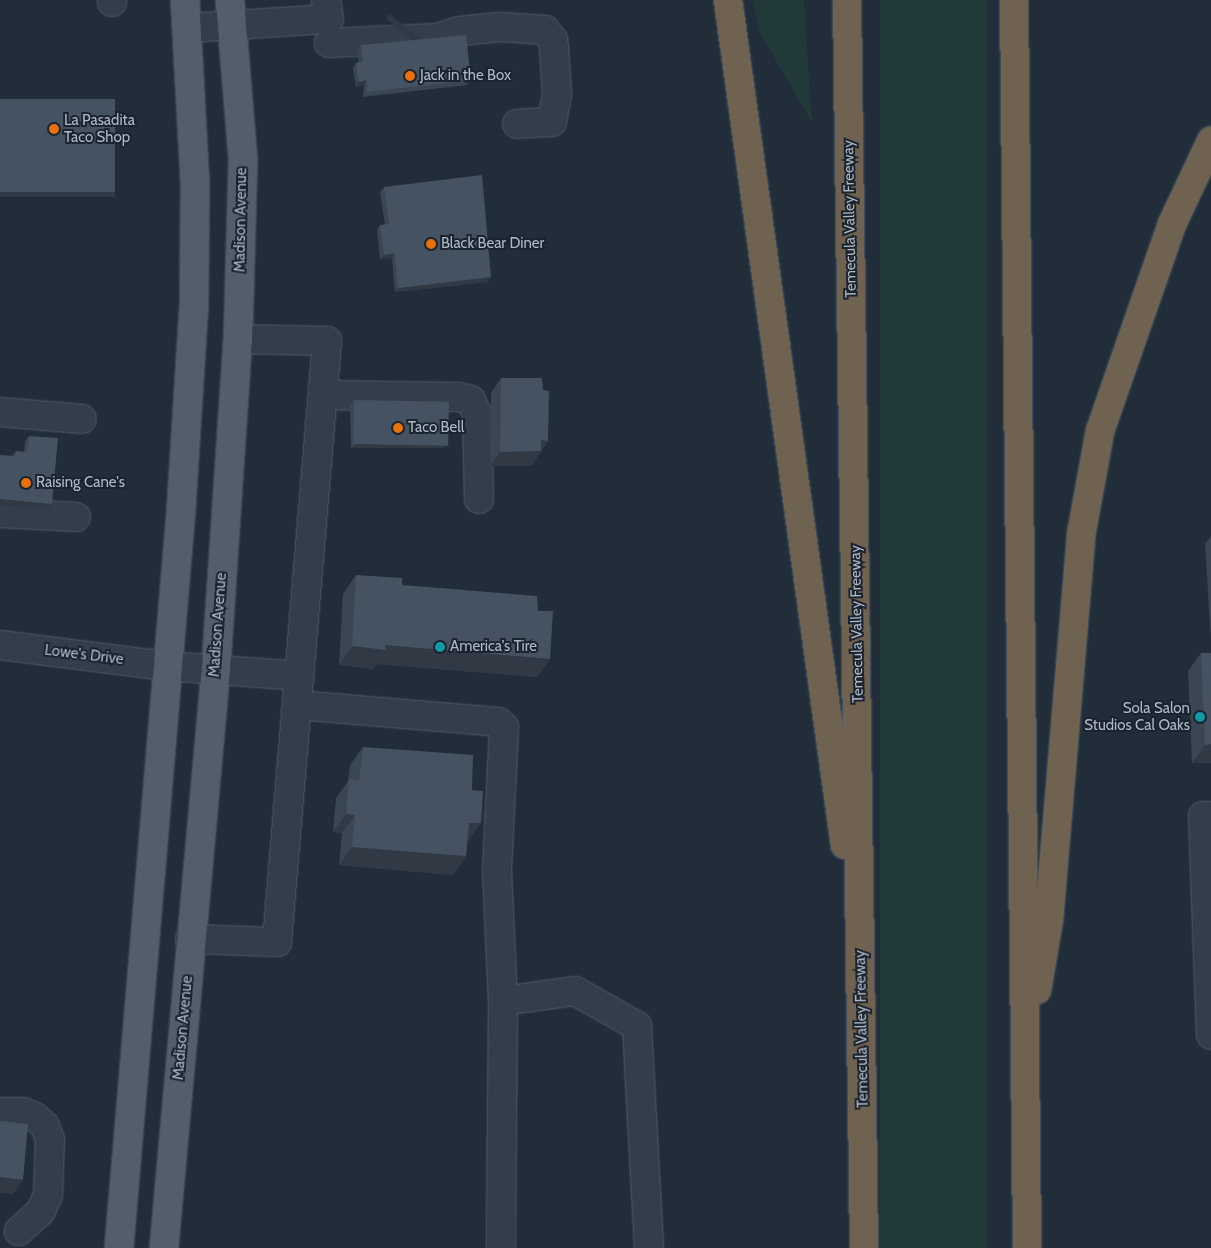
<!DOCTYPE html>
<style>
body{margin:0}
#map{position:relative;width:1211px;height:1248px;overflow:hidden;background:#212d39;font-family:Cabin,sans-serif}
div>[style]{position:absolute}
.green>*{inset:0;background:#22393a;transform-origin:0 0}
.roads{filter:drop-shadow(0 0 1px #525c67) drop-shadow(0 0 1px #525c67)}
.minor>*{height:28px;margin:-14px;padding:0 14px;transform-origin:14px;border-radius:14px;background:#343e4a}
.major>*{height:28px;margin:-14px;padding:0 14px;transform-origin:14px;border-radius:14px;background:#525e6a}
.highway>*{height:28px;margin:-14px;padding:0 14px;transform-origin:14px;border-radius:14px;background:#706251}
.wall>*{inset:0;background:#3a4753}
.shaded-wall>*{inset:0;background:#303944;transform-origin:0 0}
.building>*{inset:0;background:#445261;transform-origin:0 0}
.dots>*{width:14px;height:14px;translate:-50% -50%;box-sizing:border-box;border:2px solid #1a232e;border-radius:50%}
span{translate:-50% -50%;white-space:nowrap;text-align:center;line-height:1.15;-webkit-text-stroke:4px #1a232e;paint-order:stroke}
.poi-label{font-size:15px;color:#afb9c6}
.left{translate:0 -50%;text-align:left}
.right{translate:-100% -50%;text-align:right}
.street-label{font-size:15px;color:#afb9c6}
</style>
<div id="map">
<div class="green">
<div style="clip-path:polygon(753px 0,804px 0,812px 123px,759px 31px)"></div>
<div style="left:880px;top:0;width:107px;height:1248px"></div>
</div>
<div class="roads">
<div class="minor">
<div style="left:112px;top:0;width:2px;rotate:90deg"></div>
<div style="left:188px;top:28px;width:141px;rotate:-3.7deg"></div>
<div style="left:329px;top:19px;width:19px;rotate:-99deg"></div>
<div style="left:329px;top:43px;width:108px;rotate:-2.7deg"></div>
<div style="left:437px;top:38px;width:24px;rotate:-17deg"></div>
<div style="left:460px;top:31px;width:41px;rotate:-5.6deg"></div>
<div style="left:501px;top:27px;width:44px;rotate:3.9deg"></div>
<div style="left:545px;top:30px;width:13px;rotate:51deg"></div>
<div style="left:553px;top:40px;width:8px;rotate:83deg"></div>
<div style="left:554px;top:48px;width:46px;rotate:86.3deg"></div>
<div style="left:557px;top:94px;width:28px;rotate:100deg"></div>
<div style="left:552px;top:122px;width:35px;rotate:177deg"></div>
<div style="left:323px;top:395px;width:135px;rotate:0.8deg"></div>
<div style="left:458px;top:397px;width:13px;rotate:13deg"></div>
<div style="left:471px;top:400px;width:15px;rotate:67deg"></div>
<div style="left:477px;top:414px;width:85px;rotate:88.7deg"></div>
<div style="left:0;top:412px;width:82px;rotate:4.9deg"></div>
<div style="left:0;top:513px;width:76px;rotate:3deg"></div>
<div style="left:0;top:645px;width:168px;rotate:7.2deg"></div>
<div style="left:167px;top:666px;width:133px;rotate:4.3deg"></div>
<div style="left:297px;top:705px;width:202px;rotate:4.8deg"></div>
<div style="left:498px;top:722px;width:8px;rotate:40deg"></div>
<div style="left:504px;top:727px;width:143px;rotate:92.8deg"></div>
<div style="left:497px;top:870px;width:131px;rotate:87.4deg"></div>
<div style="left:503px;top:1001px;width:247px;rotate:90.5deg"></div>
<div style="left:1211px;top:816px;width:8px;rotate:180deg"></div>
<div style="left:1203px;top:816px;width:219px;rotate:87.9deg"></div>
<div style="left:190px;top:939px;width:87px;rotate:2deg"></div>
<div style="left:277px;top:942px;width:603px;rotate:-85.24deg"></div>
<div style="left:327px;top:341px;width:89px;rotate:-178.7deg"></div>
<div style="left:503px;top:1001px;width:73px;rotate:-7.9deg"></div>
<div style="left:575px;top:991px;width:71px;rotate:29.4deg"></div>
<div style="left:637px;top:1026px;width:222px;rotate:86.9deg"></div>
<div style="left:0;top:1112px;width:23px"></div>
<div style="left:23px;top:1112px;width:13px;rotate:23deg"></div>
<div style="left:35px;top:1117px;width:13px;rotate:42deg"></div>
<div style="left:45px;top:1126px;width:15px;rotate:70deg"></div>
<div style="left:50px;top:1140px;width:55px;rotate:92.1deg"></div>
<div style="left:48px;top:1195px;width:17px;rotate:114deg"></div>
<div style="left:41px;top:1211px;width:30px;rotate:138deg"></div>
</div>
<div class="major">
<div style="left:119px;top:1248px;width:740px;rotate:-85.19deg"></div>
<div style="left:181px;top:511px;width:206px;rotate:-86.4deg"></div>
<div style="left:194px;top:305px;width:122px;rotate:-89.5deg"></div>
<div style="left:195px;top:183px;width:183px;rotate:-93.1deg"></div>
<div style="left:164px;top:1248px;width:582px;rotate:-84.88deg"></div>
<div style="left:216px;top:668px;width:330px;rotate:-86.2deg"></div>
<div style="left:238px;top:339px;width:180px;rotate:-88.4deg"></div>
<div style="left:243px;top:159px;width:160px;rotate:-94.7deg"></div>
</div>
<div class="highway">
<div style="left:728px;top:0;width:853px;rotate:82.12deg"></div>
<div style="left:847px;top:0;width:1248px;rotate:89.22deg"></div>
<div style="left:1014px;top:0;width:1248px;rotate:89.4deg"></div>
<div style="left:1037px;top:990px;width:72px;rotate:-80.4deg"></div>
<div style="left:1049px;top:919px;width:390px;rotate:-85.2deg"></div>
<div style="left:1082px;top:530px;width:101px;rotate:-79.7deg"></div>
<div style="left:1100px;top:431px;width:219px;rotate:-70.8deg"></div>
<div style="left:1172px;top:224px;width:92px;rotate:-64.8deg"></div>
</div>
</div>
<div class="wall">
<div style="clip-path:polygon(361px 45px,471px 80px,467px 85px,363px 97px,364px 85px,356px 87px,353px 68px,356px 63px,359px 62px,357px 50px)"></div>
<div style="clip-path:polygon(384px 187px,488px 282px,395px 292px,392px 258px,380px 259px,377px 230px,380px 225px,385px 225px,380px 192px)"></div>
<div style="clip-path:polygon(501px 378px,548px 441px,531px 466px,490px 466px,491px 393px)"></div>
<div style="clip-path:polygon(354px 400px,444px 448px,351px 448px,350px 405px)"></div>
<div style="clip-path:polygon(29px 436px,52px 504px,49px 509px,12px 456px,16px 451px,24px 452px,25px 441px)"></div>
<div style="clip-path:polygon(1211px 536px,1211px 641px,1205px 544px)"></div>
<div style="clip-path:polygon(356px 575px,402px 585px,537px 677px,376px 664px,373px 669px,339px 665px,343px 594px)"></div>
<div style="clip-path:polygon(1201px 653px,1211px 653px,1211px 763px,1192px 763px,1188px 671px)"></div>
<div style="clip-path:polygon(363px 747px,468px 842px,467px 842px,466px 856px,453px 875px,339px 865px,342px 833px,333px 832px,336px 798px,348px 781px,350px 765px)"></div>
</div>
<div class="shaded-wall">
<div style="clip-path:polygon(367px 80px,364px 85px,356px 87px,359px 82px)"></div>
<div style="left:471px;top:80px;width:6px;height:105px;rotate:129deg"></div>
<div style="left:0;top:192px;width:115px;height:5px"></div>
<div style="clip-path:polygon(395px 253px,392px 258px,380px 259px,384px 255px)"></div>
<div style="clip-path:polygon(491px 277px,488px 282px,395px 292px,398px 288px)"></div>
<div style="clip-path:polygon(541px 440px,548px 441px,531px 466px,490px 466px,500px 452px)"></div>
<div style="clip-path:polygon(448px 443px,444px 448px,351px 448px,355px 444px)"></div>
<div style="clip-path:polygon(0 499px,52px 504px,49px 509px,0 505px)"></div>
<div style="clip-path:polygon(385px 645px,550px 659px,537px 677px,376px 664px,373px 669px,339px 665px,352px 646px)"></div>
<div style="clip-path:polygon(1211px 744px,1211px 763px,1192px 763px,1205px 745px)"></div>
<div style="clip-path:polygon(346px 814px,355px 815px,342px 833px,333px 832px)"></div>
<div style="clip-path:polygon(469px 823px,481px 823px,468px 842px,456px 841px)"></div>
<div style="clip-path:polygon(352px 847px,466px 856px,453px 875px,339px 865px)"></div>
<div style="clip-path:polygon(0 1177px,23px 1180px,13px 1194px,0 1193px)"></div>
</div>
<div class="building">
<div style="clip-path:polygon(466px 35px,471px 80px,367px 92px,367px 80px,359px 82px,356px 63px,363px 62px,361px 45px)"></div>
<div style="left:0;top:99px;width:115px;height:93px"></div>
<div style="clip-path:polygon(482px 175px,491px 277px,398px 288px,395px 253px,384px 255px,380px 225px,389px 224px,384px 187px)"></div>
<div style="clip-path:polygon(501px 378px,542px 378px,543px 390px,549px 391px,548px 441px,541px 440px,541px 451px,500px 452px)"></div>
<div style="left:354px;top:400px;width:95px;height:44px;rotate:1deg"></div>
<div style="clip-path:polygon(29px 436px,58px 438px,52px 504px,0 499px,0 455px,15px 456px,16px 451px,27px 452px)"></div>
<div style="clip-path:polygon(356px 575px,402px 578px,402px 585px,537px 596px,538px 611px,553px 611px,550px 659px,385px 645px,386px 650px,352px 646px)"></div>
<div style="clip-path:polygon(1201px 653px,1211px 653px,1211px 744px,1205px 745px)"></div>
<div style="clip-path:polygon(363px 747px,473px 755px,472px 790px,483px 791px,481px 823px,469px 823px,466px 856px,352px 847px,355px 815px,346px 814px,349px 779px,359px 780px)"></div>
<div style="clip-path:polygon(0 1121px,28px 1124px,23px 1180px,0 1177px)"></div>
</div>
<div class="dots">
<div style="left:410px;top:76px;background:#e8710a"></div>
<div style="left:54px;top:129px;background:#e8710a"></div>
<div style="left:431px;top:244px;background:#e8710a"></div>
<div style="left:398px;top:428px;background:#e8710a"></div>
<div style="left:26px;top:483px;background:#e8710a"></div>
<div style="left:440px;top:647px;background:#0f9aa8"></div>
<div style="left:1200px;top:717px;background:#0f9aa8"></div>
</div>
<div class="poi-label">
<span class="left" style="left:420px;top:76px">Jack in the Box</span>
<span class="left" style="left:64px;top:129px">La Pasadita<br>Taco Shop</span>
<span class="left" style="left:441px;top:244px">Black Bear Diner</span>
<span class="left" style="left:408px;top:428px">Taco Bell</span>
<span class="left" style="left:36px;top:483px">Raising Cane's</span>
<span class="left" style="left:450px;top:647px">America's Tire</span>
<span class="right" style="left:1190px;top:717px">Sola Salon<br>Studios Cal Oaks</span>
</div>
<div class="street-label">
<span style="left:850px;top:219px;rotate:-91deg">Temecula Valley Freeway</span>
<span style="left:241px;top:220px;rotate:-89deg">Madison Avenue</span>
<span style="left:857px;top:624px;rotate:-91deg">Temecula Valley Freeway</span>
<span style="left:218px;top:625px;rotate:-86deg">Madison Avenue</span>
<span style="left:84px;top:655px;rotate:7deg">Lowe's Drive</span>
<span style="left:183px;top:1028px;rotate:-85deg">Madison Avenue</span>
<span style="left:862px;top:1029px;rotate:-91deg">Temecula Valley Freeway</span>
</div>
</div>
